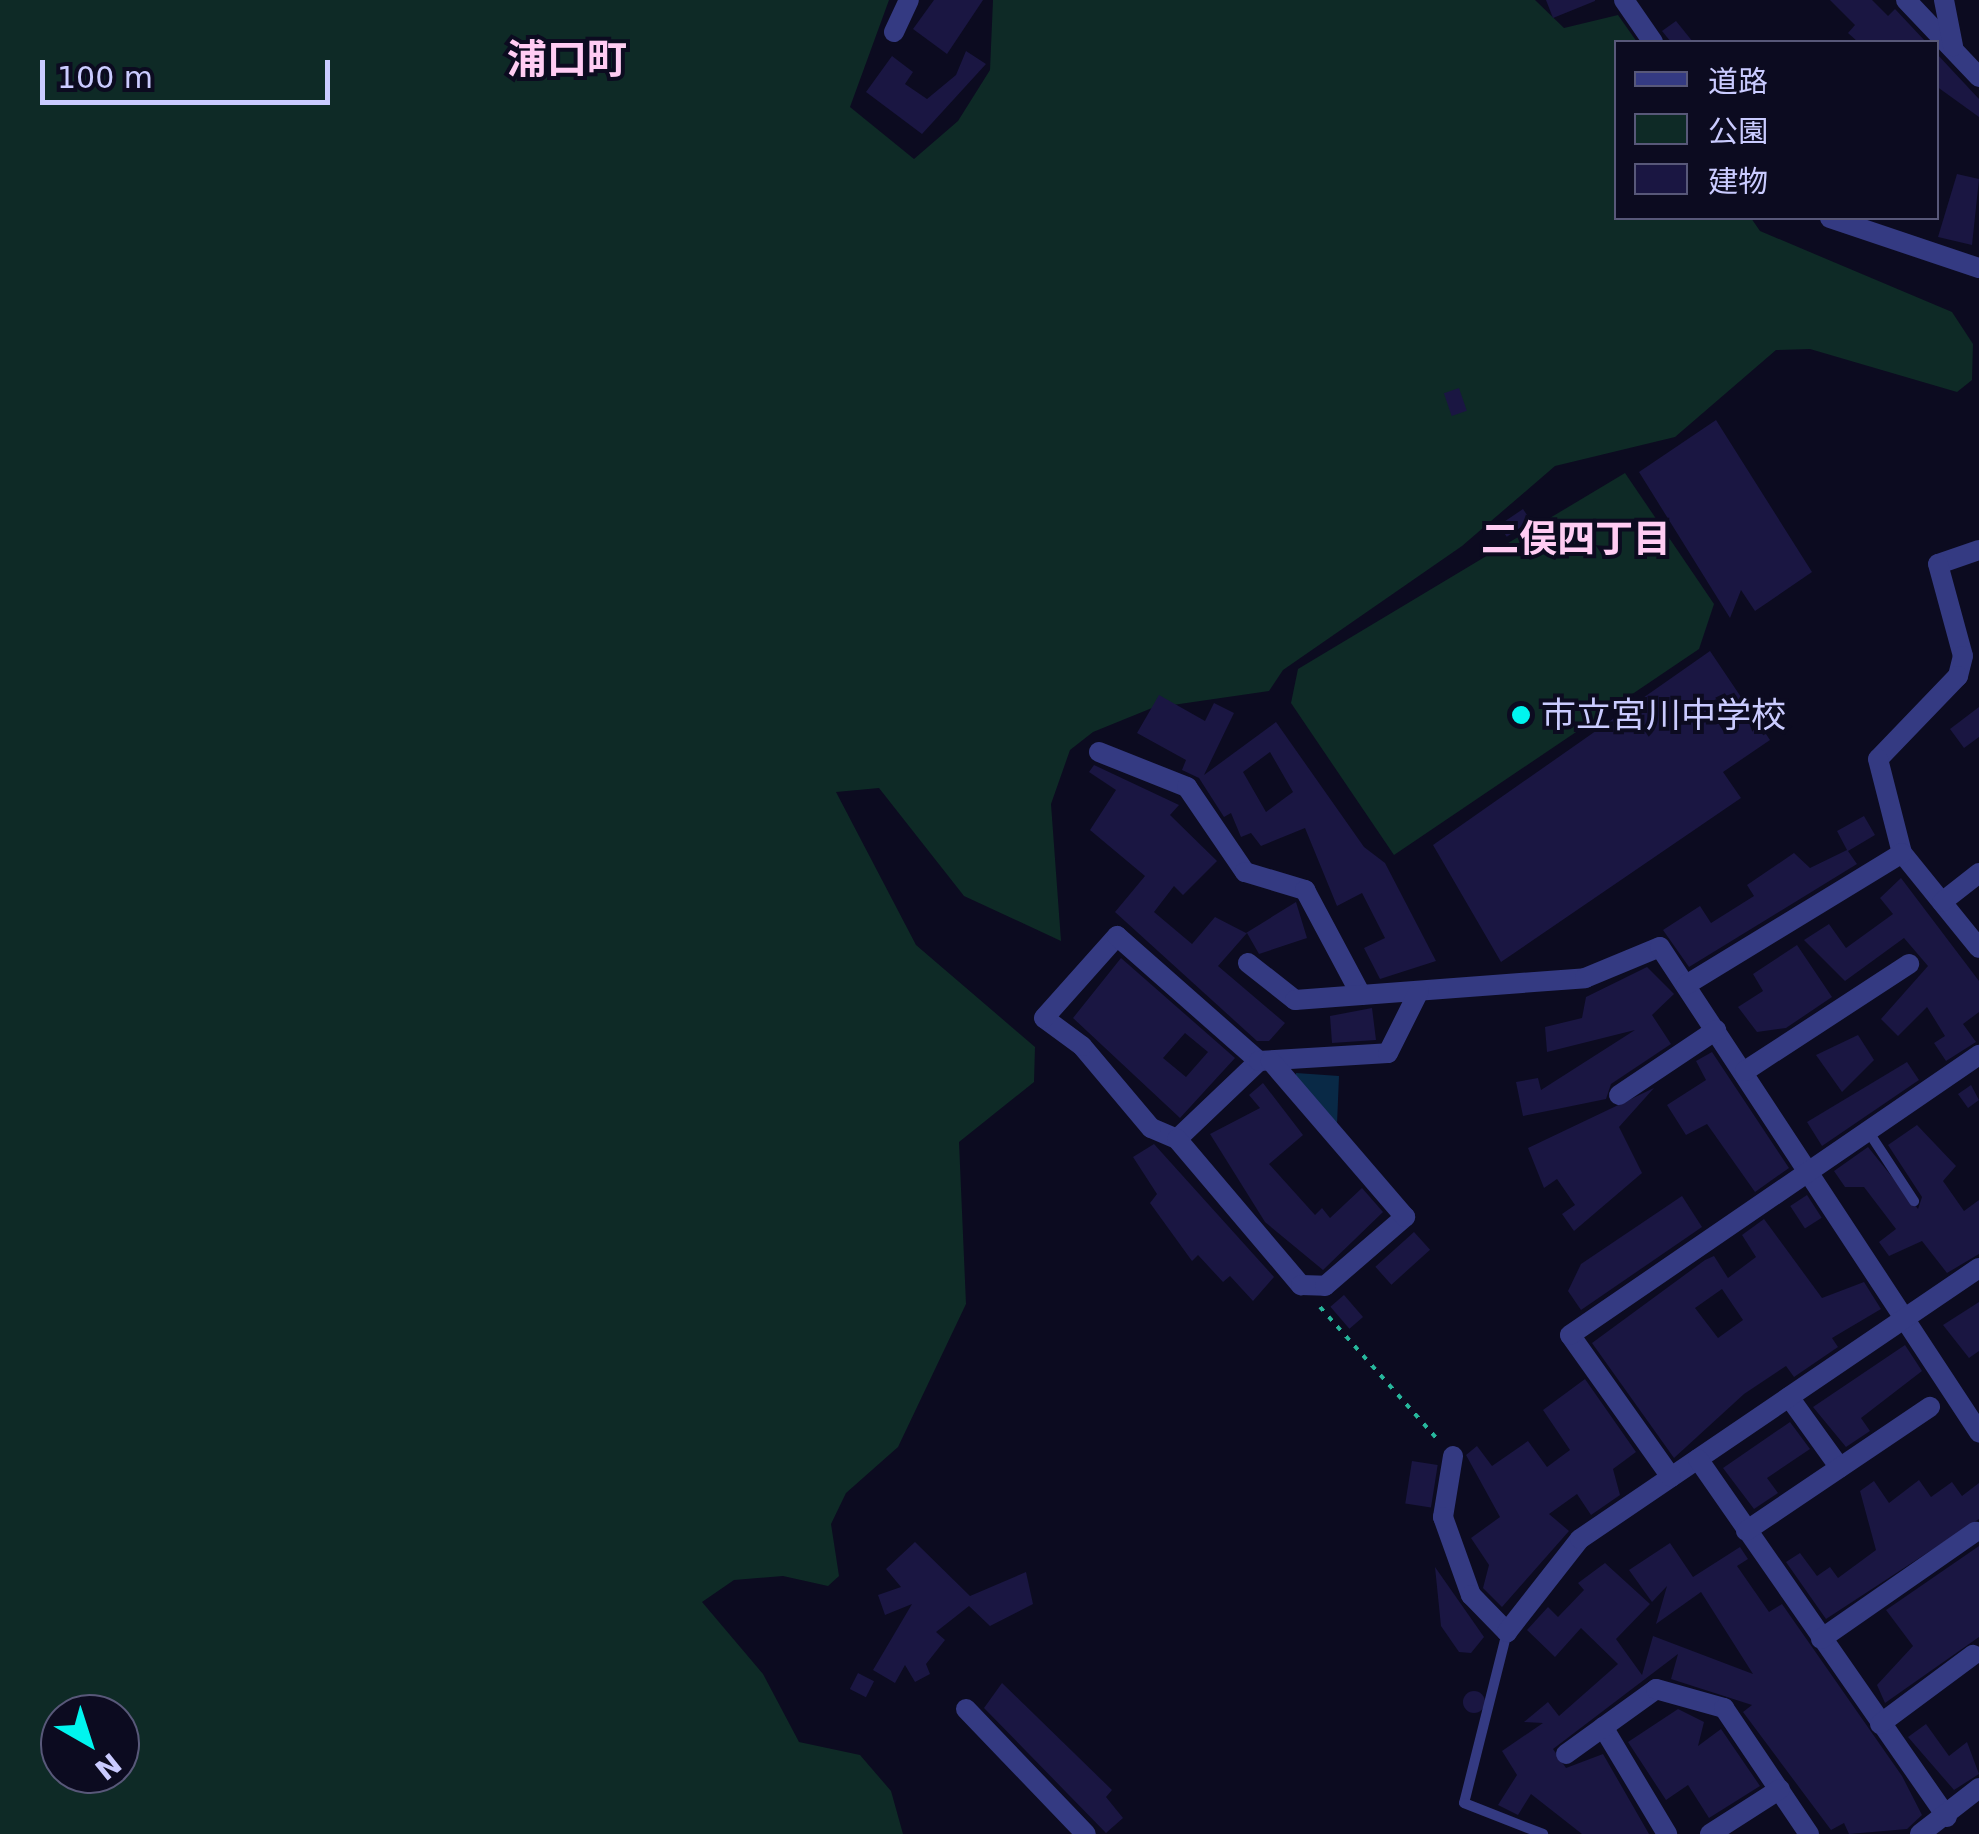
<!DOCTYPE html>
<meta charset="utf-8">
<style>
body{margin:0}
#map{position:relative;width:1979px;height:1834px;overflow:hidden;background:#0c0b20;font-family:"DejaVu Sans","Noto Sans JP",sans-serif}
div>[style]{position:absolute}
.green>*{inset:0;background:#0e2a26}
.water>*{inset:0;background:#092946}
.building>*{inset:0;background:#1a1642;transform-origin:0 0}
.round{border-radius:50%}
.path>*{height:4px;margin-top:-2px;transform-origin:0;background:repeating-linear-gradient(90deg,#27b79c 0 5px,transparent 0 13px)}
.service>*{height:10px;margin:-5px;padding:0 5px;transform-origin:5px;border-radius:5px;background:#343a82}
.minor>*{height:20px;margin:-10px;padding:0 10px;transform-origin:10px;border-radius:10px;background:#343a82}
.dots>*{width:28px;height:28px;translate:-50% -50%;box-sizing:border-box;border:5px solid #0c0b20;border-radius:50%}
span{translate:-50% -50%;white-space:nowrap;text-align:center;line-height:1.15;-webkit-text-stroke:8px #0c0b20;paint-order:stroke}
.poi-label{font-size:35px;color:#cacbff}
.left{translate:0 -50%;text-align:left}
.neighbourhood-label{font-size:38px;color:#ffccf3;font-weight:700}
.quarter-label{font-size:40px;color:#ffccf3;font-weight:700}
.legend{position:absolute;left:1614px;top:40px;width:325px;height:180px;box-sizing:border-box;background:#0c0b20;border:2px solid #585879;margin:0;padding:12px 18px;list-style:none;font-size:30px;color:#cacbff}
.legend li{display:flex;align-items:center;gap:20px;height:50px}
.legend b{width:50px;border:2px solid #585879}
.north{position:absolute;left:40px;top:1694px;width:100px;height:100px;box-sizing:border-box;background:#0c0b20;border:2px solid #585879;border-radius:50%;rotate:141deg;font-size:28px;font-weight:700;line-height:40px;text-align:center;color:#cacbff}
.north::after{content:'';display:block;margin:auto;width:35px;height:45px;background:#00f5ef;clip-path:polygon(50% 0,100% 100%,50% 72%,0 100%)}
.scale{position:absolute;left:40px;top:60px;width:290px;height:45px;box-sizing:border-box;border:5px solid #cacbff;border-top:0;padding-left:12px;font-size:30px;line-height:35px;white-space:nowrap;color:#cacbff;-webkit-text-stroke:8px #0c0b20;paint-order:stroke}
</style>
<div id="map">
<div class="green">
<div style="clip-path:polygon(evenodd,0 0,889px 0,850px 107px,914px 159px,958px 121px,990px 70px,993px 0,1535px 0,1564px 28px,1618px 15px,1637px 42px,1616px 42px,1616px 218px,1751px 218px,1760px 231px,1952px 312px,1973px 344px,1972px 380px,1957px 392px,1810px 349px,1776px 350px,1675px 437px,1555px 466px,1462px 546px,1283px 670px,1269px 691px,1152px 708px,1093px 732px,1070px 750px,1051px 804px,1061px 941px,964px 896px,879px 788px,836px 792px,916px 945px,1035px 1047px,1034px 1082px,959px 1142px,966px 1304px,898px 1447px,846px 1493px,831px 1524px,839px 1576px,828px 1586px,783px 1576px,734px 1580px,702px 1602px,763px 1674px,799px 1742px,860px 1755px,891px 1791px,903px 1834px,0 1834px,0 0,60px 1714px,120px 1714px,120px 1774px,60px 1774px,60px 1714px)"></div>
<div style="clip-path:polygon(1625px 473px,1714px 604px,1699px 649px,1394px 855px,1291px 703px,1298px 669px)"></div>
</div>
<div class="water">
<div style="clip-path:polygon(1296px 1073px,1339px 1076px,1337px 1124px,1296px 1081px)"></div>
</div>
<div class="building">
<div style="clip-path:polygon(934px 0,983px 0,947px 54px,913px 29px)"></div>
<div style="clip-path:polygon(1546px 0,1595px 0,1595px 1px,1553px 18px)"></div>
<div style="clip-path:polygon(1830px 0,1872px 0,1888px 16px,1895px 9px,1926px 42px,1858px 42px,1848px 33px,1855px 25px)"></div>
<div style="clip-path:polygon(1676px 21px,1693px 42px,1671px 42px,1662px 31px)"></div>
<div style="clip-path:polygon(966px 51px,986px 64px,922px 134px,866px 92px,892px 56px,913px 72px,905px 84px,927px 99px,956px 75px)"></div>
<div style="clip-path:polygon(1936px 53px,1979px 99px,1979px 117px,1936px 86px)"></div>
<div style="clip-path:polygon(1957px 174px,1979px 179px,1972px 245px,1938px 237px)"></div>
<div style="left:1459px;top:388px;width:24px;height:16px;rotate:71deg"></div>
<div style="clip-path:polygon(1716px 420px,1812px 572px,1755px 611px,1741px 590px,1730px 618px,1639px 472px)"></div>
<div style="left:1523px;top:509px;width:14px;height:29px;rotate:56deg"></div>
<div style="clip-path:polygon(1710px 651px,1770px 740px,1723px 772px,1741px 798px,1501px 962px,1433px 845px)"></div>
<div style="clip-path:polygon(evenodd,1159px 695px,1205px 721px,1214px 703px,1234px 713px,1204px 775px,1276px 722px,1364px 847px,1385px 863px,1436px 961px,1380px 979px,1364px 948px,1385px 938px,1362px 893px,1337px 906px,1305px 828px,1261px 846px,1251px 833px,1241px 837px,1231px 813px,1224px 817px,1199px 778px,1182px 770px,1186px 760px,1137px 733px,1159px 695px,1270px 752px,1293px 792px,1266px 812px,1243px 772px,1270px 752px)"></div>
<div style="clip-path:polygon(1979px 707px,1979px 737px,1964px 748px,1950px 729px)"></div>
<div style="clip-path:polygon(1094px 765px,1179px 805px,1170px 815px,1217px 861px,1183px 895px,1174px 886px,1154px 912px,1192px 944px,1215px 917px,1246px 933px,1296px 902px,1307px 938px,1259px 954px,1247px 933px,1218px 966px,1285px 1023px,1269px 1041px,1257px 1041px,1115px 912px,1145px 876px,1090px 830px,1116px 790px,1089px 772px)"></div>
<div style="clip-path:polygon(1864px 816px,1875px 835px,1848px 851px,1857px 864px,1689px 967px,1663px 930px,1700px 906px,1711px 923px,1754px 896px,1747px 885px,1794px 853px,1810px 868px,1847px 850px,1837px 831px)"></div>
<div style="clip-path:polygon(1901px 878px,1979px 981px,1979px 1012px,1963px 1024px,1976px 1042px,1946px 1061px,1934px 1043px,1945px 1036px,1927px 1007px,1898px 1036px,1881px 1019px,1928px 966px,1904px 938px,1845px 981px,1804px 940px,1829px 924px,1846px 948px,1893px 914px,1880px 898px)"></div>
<div style="clip-path:polygon(1797px 945px,1832px 997px,1786px 1028px,1757px 1032px,1738px 1007px,1763px 991px,1753px 974px)"></div>
<div style="clip-path:polygon(evenodd,1121px 958px,1235px 1058px,1180px 1118px,1073px 1018px,1121px 958px,1185px 1033px,1208px 1052px,1186px 1077px,1163px 1058px,1185px 1033px)"></div>
<div style="clip-path:polygon(1647px 967px,1674px 994px,1652px 1015px,1671px 1044px,1611px 1084px,1606px 1099px,1523px 1116px,1516px 1082px,1538px 1078px,1541px 1090px,1635px 1030px,1547px 1052px,1545px 1027px,1582px 1018px,1586px 997px)"></div>
<div style="clip-path:polygon(1372px 1008px,1376px 1040px,1332px 1043px,1330px 1016px)"></div>
<div style="clip-path:polygon(1858px 1035px,1874px 1060px,1842px 1092px,1816px 1055px)"></div>
<div style="clip-path:polygon(1712px 1052px,1789px 1168px,1755px 1192px,1707px 1124px,1686px 1135px,1667px 1105px,1706px 1080px,1696px 1061px)"></div>
<div style="clip-path:polygon(1907px 1062px,1919px 1080px,1822px 1146px,1807px 1122px)"></div>
<div style="clip-path:polygon(1263px 1083px,1303px 1135px,1269px 1164px,1315px 1215px,1322px 1208px,1330px 1218px,1362px 1188px,1383px 1212px,1323px 1270px,1265px 1222px,1210px 1134px,1260px 1108px,1249px 1095px)"></div>
<div style="clip-path:polygon(1971px 1085px,1979px 1100px,1968px 1108px,1958px 1094px)"></div>
<div style="clip-path:polygon(1654px 1088px,1619px 1127px,1642px 1173px,1574px 1231px,1562px 1214px,1575px 1205px,1557px 1179px,1544px 1188px,1528px 1148px)"></div>
<div style="clip-path:polygon(1917px 1125px,1956px 1166px,1943px 1181px,1964px 1211px,1979px 1200px,1979px 1254px,1947px 1273px,1922px 1241px,1889px 1256px,1879px 1242px,1896px 1229px,1864px 1187px,1845px 1187px,1834px 1171px,1868px 1147px,1918px 1209px,1922px 1197px,1888px 1145px)"></div>
<div style="clip-path:polygon(1154px 1144px,1274px 1277px,1253px 1301px,1230px 1276px,1223px 1282px,1198px 1255px,1192px 1261px,1150px 1203px,1157px 1194px,1133px 1157px)"></div>
<div style="left:1807px;top:1195px;width:27px;height:20px;rotate:57deg"></div>
<div style="clip-path:polygon(1682px 1196px,1702px 1227px,1581px 1310px,1568px 1291px,1581px 1264px)"></div>
<div style="clip-path:polygon(evenodd,1764px 1219px,1822px 1298px,1864px 1282px,1881px 1309px,1832px 1338px,1838px 1347px,1794px 1377px,1786px 1366px,1744px 1394px,1674px 1458px,1592px 1343px,1705px 1260px,1714px 1256px,1728px 1278px,1756px 1257px,1742px 1235px,1764px 1219px,1722px 1289px,1743px 1320px,1718px 1338px,1695px 1308px,1722px 1289px)"></div>
<div style="left:1414px;top:1232px;width:24px;height:52px;rotate:48deg"></div>
<div style="left:1344px;top:1295px;width:29px;height:18px;rotate:49deg"></div>
<div style="clip-path:polygon(1979px 1302px,1979px 1351px,1969px 1358px,1943px 1325px)"></div>
<div style="clip-path:polygon(1905px 1345px,1922px 1371px,1861px 1418px,1870px 1431px,1846px 1447px,1813px 1407px)"></div>
<div style="clip-path:polygon(1585px 1379px,1636px 1452px,1613px 1469px,1620px 1495px,1591px 1515px,1577px 1494px,1549px 1514px,1569px 1531px,1502px 1607px,1483px 1588px,1489px 1565px,1471px 1538px,1500px 1517px,1466px 1455px,1477px 1446px,1492px 1466px,1528px 1441px,1547px 1467px,1570px 1450px,1543px 1410px)"></div>
<div style="clip-path:polygon(1790px 1422px,1810px 1449px,1767px 1478px,1778px 1493px,1754px 1509px,1723px 1468px)"></div>
<div style="left:1412px;top:1461px;width:26px;height:43px;rotate:9deg"></div>
<div style="clip-path:polygon(1919px 1480px,1931px 1497px,1952px 1482px,1962px 1496px,1979px 1483px,1979px 1519px,1826px 1619px,1786px 1562px,1800px 1553px,1817px 1576px,1830px 1567px,1838px 1578px,1876px 1550px,1860px 1491px,1874px 1481px,1889px 1503px)"></div>
<div style="clip-path:polygon(915px 1542px,970px 1596px,1026px 1572px,1033px 1604px,990px 1626px,969px 1606px,936px 1632px,945px 1640px,926px 1664px,930px 1674px,915px 1682px,905px 1665px,895px 1683px,873px 1670px,912px 1604px,885px 1615px,878px 1595px,901px 1587px,886px 1569px)"></div>
<div style="clip-path:polygon(1670px 1543px,1693px 1577px,1740px 1547px,1748px 1559px,1737px 1566px,1769px 1612px,1782px 1604px,1902px 1776px,1922px 1815px,1907px 1829px,1849px 1834px,1844px 1823px,1831px 1830px,1743px 1712px,1752px 1705px,1671px 1679px,1678px 1654px,1553px 1749px,1566px 1768px,1603px 1754px,1649px 1834px,1582px 1834px,1531px 1794px,1518px 1815px,1498px 1805px,1517px 1775px,1502px 1751px,1543px 1723px,1524px 1722px,1548px 1702px,1559px 1716px,1618px 1664px,1581px 1628px,1555px 1657px,1527px 1630px,1548px 1607px,1558px 1617px,1584px 1590px,1578px 1583px,1605px 1563px,1650px 1604px,1616px 1639px,1642px 1675px,1653px 1636px,1753px 1674px,1701px 1592px,1656px 1624px,1667px 1586px,1652px 1602px,1629px 1570px)"></div>
<div style="clip-path:polygon(1979px 1546px,1979px 1637px,1885px 1703px,1877px 1685px,1913px 1646px,1886px 1610px)"></div>
<div style="clip-path:polygon(1435px 1567px,1484px 1637px,1471px 1653px,1459px 1652px,1441px 1626px)"></div>
<div style="left:858px;top:1673px;width:18px;height:18px;rotate:27deg"></div>
<div style="clip-path:polygon(1002px 1683px,1112px 1790px,1106px 1797px,1123px 1818px,1106px 1833px,984px 1708px)"></div>
<div class="round" style="left:1463px;top:1691px;width:22px;height:22px"></div>
<div style="clip-path:polygon(1678px 1709px,1704px 1722px,1698px 1746px,1721px 1729px,1760px 1786px,1709px 1818px,1688px 1785px,1666px 1800px,1628px 1742px)"></div>
<div style="clip-path:polygon(1926px 1724px,1949px 1756px,1967px 1742px,1979px 1774px,1954px 1790px,1908px 1737px)"></div>
</div>
<div class="path">
<div style="left:1320px;top:1307px;width:181px;rotate:48.4deg"></div>
</div>
<div class="service">
<div style="left:1868px;top:1131px;width:84px;rotate:56.7deg"></div>
<div style="left:1507px;top:1632px;width:176px;rotate:104.1deg"></div>
<div style="left:1464px;top:1803px;width:85px;rotate:21.4deg"></div>
</div>
<div class="minor">
<div style="left:1624px;top:0;width:51px;rotate:55.4deg"></div>
<div style="left:1906px;top:0;width:106px;rotate:46.5deg"></div>
<div style="left:1944px;top:0;width:47px;rotate:78.9deg"></div>
<div style="left:894px;top:32px;width:35px;rotate:-65deg"></div>
<div style="left:1830px;top:218px;width:157px;rotate:18.6deg"></div>
<div style="left:1979px;top:550px;width:43px;rotate:161.1deg"></div>
<div style="left:1938px;top:564px;width:95px;rotate:74.8deg"></div>
<div style="left:1963px;top:656px;width:21px;rotate:104deg"></div>
<div style="left:1958px;top:676px;width:115px;rotate:133.9deg"></div>
<div style="left:1878px;top:759px;width:97px;rotate:75.7deg"></div>
<div style="left:1902px;top:853px;width:122px;rotate:51deg"></div>
<div style="left:1099px;top:752px;width:95px;rotate:21.7deg"></div>
<div style="left:1187px;top:787px;width:103px;rotate:55.7deg"></div>
<div style="left:1245px;top:872px;width:63px;rotate:16.7deg"></div>
<div style="left:1305px;top:890px;width:119px;rotate:61.9deg"></div>
<div style="left:1942px;top:902px;width:47px;rotate:-38.1deg"></div>
<div style="left:1248px;top:963px;width:60px;rotate:38.2deg"></div>
<div style="left:1295px;top:1000px;width:291px;rotate:-4.3deg"></div>
<div style="left:1585px;top:978px;width:81px;rotate:-22.5deg"></div>
<div style="left:1660px;top:947px;width:581px;rotate:56.67deg"></div>
<div style="left:1686px;top:985px;width:253px;rotate:-31.4deg"></div>
<div style="left:1259px;top:1061px;width:113px;rotate:136.4deg"></div>
<div style="left:1177px;top:1139px;width:28px;rotate:-157deg"></div>
<div style="left:1151px;top:1128px;width:107px;rotate:-130.1deg"></div>
<div style="left:1082px;top:1046px;width:47px;rotate:-143.6deg"></div>
<div style="left:1044px;top:1018px;width:110px;rotate:-48.3deg"></div>
<div style="left:1117px;top:936px;width:189px;rotate:41.4deg"></div>
<div style="left:1259px;top:1061px;width:129px;rotate:-3.5deg"></div>
<div style="left:1388px;top:1053px;width:69px;rotate:-63.4deg"></div>
<div style="left:1745px;top:1071px;width:196px;rotate:-33.1deg"></div>
<div style="left:1619px;top:1095px;width:117px;rotate:-33.8deg"></div>
<div style="left:1177px;top:1139px;width:192px;rotate:49.7deg"></div>
<div style="left:1301px;top:1285px;width:24px;rotate:2deg"></div>
<div style="left:1325px;top:1286px;width:106px;rotate:-40.8deg"></div>
<div style="left:1405px;top:1217px;width:206px;rotate:-130.7deg"></div>
<div style="left:1789px;top:1397px;width:87px;rotate:54.3deg"></div>
<div style="left:1453px;top:1456px;width:62px;rotate:99.3deg"></div>
<div style="left:1443px;top:1517px;width:83px;rotate:70.3deg"></div>
<div style="left:1471px;top:1595px;width:52px;rotate:45.8deg"></div>
<div style="left:1507px;top:1632px;width:118px;rotate:-51.9deg"></div>
<div style="left:1580px;top:1539px;width:482px;rotate:-34.2deg"></div>
<div style="left:1698px;top:1459px;width:436px;rotate:55.2deg"></div>
<div style="left:1671px;top:1477px;width:174px;rotate:-125.4deg"></div>
<div style="left:1570px;top:1335px;width:496px;rotate:-34.4deg"></div>
<div style="left:1746px;top:1531px;width:222px;rotate:-34deg"></div>
<div style="left:1821px;top:1639px;width:188px;rotate:-34.8deg"></div>
<div style="left:966px;top:1709px;width:173px;rotate:46.2deg"></div>
<div style="left:1880px;top:1724px;width:116px;rotate:-36.6deg"></div>
<div style="left:1603px;top:1727px;width:125px;rotate:59.1deg"></div>
<div style="left:1566px;top:1754px;width:111px;rotate:-35.8deg"></div>
<div style="left:1656px;top:1689px;width:71px;rotate:15.6deg"></div>
<div style="left:1724px;top:1708px;width:152px;rotate:56deg"></div>
<div style="left:1710px;top:1834px;width:83px;rotate:-32.7deg"></div>
<div style="left:1920px;top:1834px;width:75px;rotate:-37.9deg"></div>
</div>
<div class="dots">
<div style="left:1521px;top:715px;background:#00f5ef"></div>
</div>
<div class="poi-label">
<span class="left" style="left:1541px;top:715px">市立宮川中学校</span>
</div>
<div class="neighbourhood-label">
<span style="left:1576px;top:540px">二俣四丁目</span>
</div>
<div class="quarter-label">
<span style="left:567px;top:59px">浦口町</span>
</div>
<ul class="legend">
<li><b style="height:12px;background:#343a82"></b>道路</li>
<li><b style="height:28px;background:#0e2a26"></b>公園</li>
<li><b style="height:28px;background:#1a1642"></b>建物</li>
</ul>
<div class="north">N</div>
<div class="scale">100 m</div>
</div>
